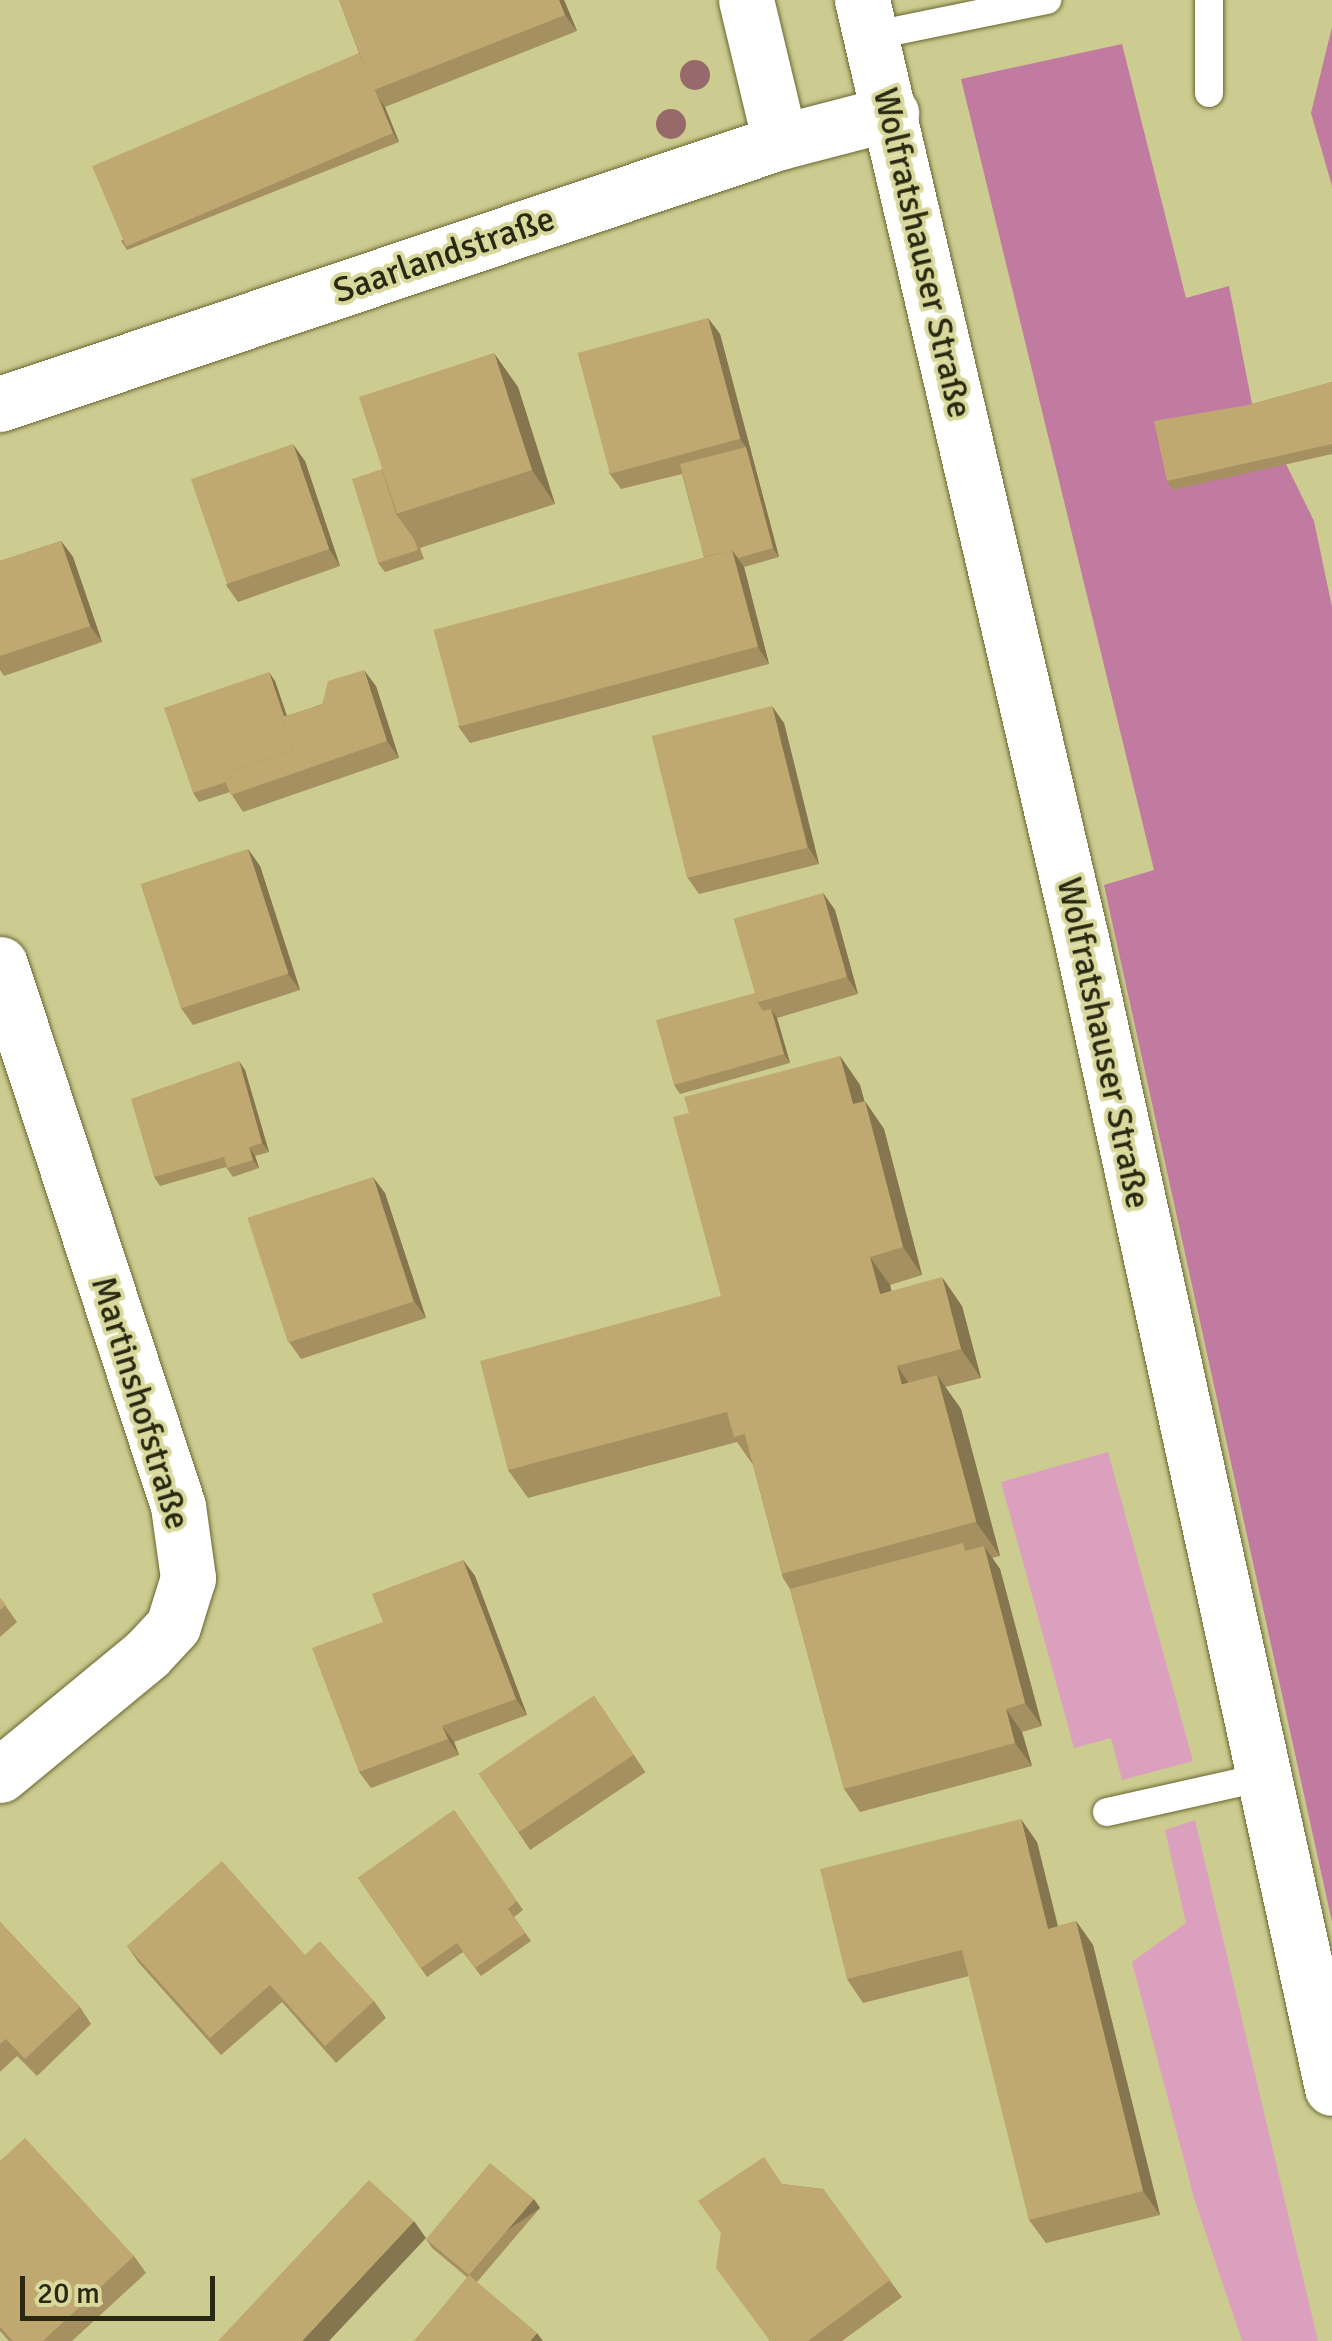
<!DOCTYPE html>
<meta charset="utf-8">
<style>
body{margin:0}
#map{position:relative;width:1332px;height:2341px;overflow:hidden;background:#cccb90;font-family:Signika,sans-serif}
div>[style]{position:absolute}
.green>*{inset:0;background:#dca0bf}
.forest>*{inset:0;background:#c17ba0}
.roads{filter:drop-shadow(0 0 2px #69672f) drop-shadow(0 0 2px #69672f)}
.lane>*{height:28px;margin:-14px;padding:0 14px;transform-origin:14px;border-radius:14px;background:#fff}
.street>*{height:55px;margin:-27.5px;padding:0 27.5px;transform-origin:27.5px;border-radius:27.5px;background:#fff}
.primary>*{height:55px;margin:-27.5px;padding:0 27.5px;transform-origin:27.5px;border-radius:27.5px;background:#fff}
.trees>*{width:30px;height:30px;margin:-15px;border-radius:50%;background:#97696b}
.wall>*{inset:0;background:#a59061;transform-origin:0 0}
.shaded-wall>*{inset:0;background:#86764f;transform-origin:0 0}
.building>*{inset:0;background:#c0a871;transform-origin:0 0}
span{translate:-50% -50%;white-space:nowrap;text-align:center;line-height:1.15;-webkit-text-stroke:8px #d9d89d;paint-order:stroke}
.street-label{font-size:35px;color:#292810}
.scale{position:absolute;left:20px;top:2276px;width:195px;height:45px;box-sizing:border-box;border:5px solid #292810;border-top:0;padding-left:12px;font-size:30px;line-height:35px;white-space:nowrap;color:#292810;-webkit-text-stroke:8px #d9d89d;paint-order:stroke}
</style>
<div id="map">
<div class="green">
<div style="clip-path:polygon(1108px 1452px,1193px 1761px,1122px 1780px,1111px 1738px,1074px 1748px,1001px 1482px)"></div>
<div style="clip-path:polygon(1195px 1820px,1318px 2341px,1242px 2341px,1194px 2198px,1132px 1962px,1186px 1923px,1165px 1830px)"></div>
</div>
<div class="forest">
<div style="clip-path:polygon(1332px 27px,1332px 186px,1311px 113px)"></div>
<div style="clip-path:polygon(1122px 44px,1186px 298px,1229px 286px,1254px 414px,1173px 489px,1286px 464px,1314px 521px,1332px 607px,1332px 1922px,1104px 885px,1154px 870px,961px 79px)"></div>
</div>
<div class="roads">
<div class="lane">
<div style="left:871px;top:36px;width:180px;rotate:-11.6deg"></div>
<div style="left:1209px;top:93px;width:93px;rotate:-90deg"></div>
<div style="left:1107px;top:1812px;width:160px;rotate:-12.6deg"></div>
</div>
<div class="street">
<div style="left:746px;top:0;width:146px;rotate:76.5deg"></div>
<div style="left:0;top:404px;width:823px;rotate:-18.57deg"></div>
<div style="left:780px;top:142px;width:115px;rotate:-14.6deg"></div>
<div style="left:0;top:964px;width:570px;rotate:71.82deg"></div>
<div style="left:178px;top:1506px;width:73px;rotate:82.1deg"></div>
<div style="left:188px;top:1578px;width:50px;rotate:107.4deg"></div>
<div style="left:173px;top:1626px;width:38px;rotate:133deg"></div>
<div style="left:147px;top:1654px;width:190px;rotate:140.5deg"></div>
</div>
<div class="primary">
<div style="left:862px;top:0;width:963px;rotate:76.86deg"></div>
<div style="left:1081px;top:938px;width:1177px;rotate:77.69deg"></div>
</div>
</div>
<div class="trees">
<div style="left:695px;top:75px"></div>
<div style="left:671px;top:124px"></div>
</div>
<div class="wall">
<div style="clip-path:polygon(339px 0,564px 0,577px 31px,385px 107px,399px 142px,127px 250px,121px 241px,359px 53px)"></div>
<div style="clip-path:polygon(708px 318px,720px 334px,779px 557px,744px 567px,769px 664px,470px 743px,458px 726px,704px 557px,682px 474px,621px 489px,609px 473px)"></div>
<div style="clip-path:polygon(1332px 382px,1332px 454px,1173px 490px,1167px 481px,1248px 405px)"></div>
<div style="clip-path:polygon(518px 387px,555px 504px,420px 548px,424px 559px,385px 572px,378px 563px,382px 469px)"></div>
<div style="clip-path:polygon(305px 461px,340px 566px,238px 602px,226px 585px)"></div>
<div style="clip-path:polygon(61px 541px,73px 557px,102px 642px,4px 676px,0 670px,0 561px)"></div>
<div style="clip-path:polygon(275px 681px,287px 716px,376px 686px,399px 758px,243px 812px,230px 792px,199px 802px,193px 793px)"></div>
<div style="clip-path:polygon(784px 723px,819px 864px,699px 894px,687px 877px)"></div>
<div style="clip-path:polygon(248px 849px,260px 866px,300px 990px,193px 1025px,181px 1008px)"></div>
<div style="clip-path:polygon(823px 893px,835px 910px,858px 994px,777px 1018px,790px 1063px,680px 1094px,674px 1085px,755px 993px)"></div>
<div style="clip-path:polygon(840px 1056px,860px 1085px,864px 1101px,884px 1129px,922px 1275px,890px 1285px,891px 1291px,962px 1306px,981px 1378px,945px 1387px,961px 1409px,1000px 1556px,992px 1558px,1000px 1569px,1042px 1726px,1022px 1732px,1032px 1766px,860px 1812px,844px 1789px,790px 1589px,783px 1578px,753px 1465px,737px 1442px,528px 1498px,508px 1470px,721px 1296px,689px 1113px)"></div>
<div style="clip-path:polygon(245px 1070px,269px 1152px,255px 1156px,259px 1168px,233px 1177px,226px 1167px,160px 1186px,154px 1177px)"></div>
<div style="clip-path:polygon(385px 1193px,426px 1318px,301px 1359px,289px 1342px)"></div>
<div style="clip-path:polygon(463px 1560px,475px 1576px,527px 1715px,454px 1742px,459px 1755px,371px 1788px,359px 1772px,383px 1622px)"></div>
<div style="clip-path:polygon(0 1598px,17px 1622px,0 1637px)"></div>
<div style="left:594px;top:1696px;width:92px;height:139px;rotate:56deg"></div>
<div style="clip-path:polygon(454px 1810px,523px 1910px,514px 1917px,531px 1941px,481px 1976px,463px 1952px,427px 1977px,358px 1878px)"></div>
<div style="clip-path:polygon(1037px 1842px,1058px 1926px,1076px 1921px,1093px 1945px,1160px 2215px,1046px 2243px,1029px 2220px,969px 1976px,863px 2003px,847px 1979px)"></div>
<div style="clip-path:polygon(0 1922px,80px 2007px,91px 2024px,37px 2076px,17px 2056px,0 2072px)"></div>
<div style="clip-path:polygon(127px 1946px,305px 1955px,374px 2001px,386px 2018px,336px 2063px,282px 2002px,221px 2055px,139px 1963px)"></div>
<div style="clip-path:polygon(0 2161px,134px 2256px,146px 2273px,72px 2341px,9px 2341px,0 2331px)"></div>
<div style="clip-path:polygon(782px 2184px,823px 2189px,902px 2297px,842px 2341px,769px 2341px)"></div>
<div style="clip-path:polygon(540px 2208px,477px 2282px,468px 2278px,432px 2248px,426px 2239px)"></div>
</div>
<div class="shaded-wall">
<div style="clip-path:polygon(559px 0,564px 0,577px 31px,565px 15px)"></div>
<div style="clip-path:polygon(379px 98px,385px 107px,399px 142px,393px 133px)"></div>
<div style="clip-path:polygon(708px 318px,720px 334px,779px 557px,773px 548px,746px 447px,740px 439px)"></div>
<div style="clip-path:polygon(494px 353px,518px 387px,555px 504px,532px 470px)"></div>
<div style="clip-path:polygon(293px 444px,305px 461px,340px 566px,329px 549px)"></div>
<div style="clip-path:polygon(61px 541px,73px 557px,102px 642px,90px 626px)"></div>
<div style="clip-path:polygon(732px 550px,744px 567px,769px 664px,758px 647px)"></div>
<div style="clip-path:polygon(364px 670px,376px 686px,399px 758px,387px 741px)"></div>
<div style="clip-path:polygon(269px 672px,275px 681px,304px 767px,297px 759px)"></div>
<div style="clip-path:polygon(772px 706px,784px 723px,819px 864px,808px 847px)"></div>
<div style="clip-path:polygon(248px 849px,260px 866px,300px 990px,288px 974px)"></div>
<div style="clip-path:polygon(823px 893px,835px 910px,858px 994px,847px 977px)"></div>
<div style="clip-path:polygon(771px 1009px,777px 1018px,790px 1063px,784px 1054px)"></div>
<div style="clip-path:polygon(840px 1056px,860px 1085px,873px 1132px,853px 1104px)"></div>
<div style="clip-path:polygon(239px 1061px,245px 1070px,269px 1152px,262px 1143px)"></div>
<div style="clip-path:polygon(865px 1101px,884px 1129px,922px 1275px,903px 1247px)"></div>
<div style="clip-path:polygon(249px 1147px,255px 1156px,259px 1168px,253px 1160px)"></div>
<div style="clip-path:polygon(373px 1177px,385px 1193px,426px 1318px,414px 1301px)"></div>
<div style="clip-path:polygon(870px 1257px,890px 1285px,900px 1323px,880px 1294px)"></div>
<div style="clip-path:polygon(942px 1277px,962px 1306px,981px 1378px,961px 1349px)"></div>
<div style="clip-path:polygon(897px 1366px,917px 1395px,903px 1391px)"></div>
<div style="clip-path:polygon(937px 1375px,961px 1409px,1000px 1556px,976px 1522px)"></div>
<div style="clip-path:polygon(984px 1546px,1000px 1569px,1042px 1726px,1025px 1703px)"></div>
<div style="clip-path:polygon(463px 1560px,475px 1576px,527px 1715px,516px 1699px)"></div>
<div style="clip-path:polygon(1006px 1709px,1022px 1732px,1032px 1766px,1015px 1743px)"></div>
<div style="clip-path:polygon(442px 1726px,454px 1742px,459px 1755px,448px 1739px)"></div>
<div style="clip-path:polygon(1021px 1819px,1037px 1842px,1064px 1952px,1048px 1929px)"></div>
<div style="clip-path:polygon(1076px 1921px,1093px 1945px,1160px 2215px,1143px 2191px)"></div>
<div style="left:534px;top:2199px;width:11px;height:100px;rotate:56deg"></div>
<div style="clip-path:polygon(414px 2221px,426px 2238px,329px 2341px,302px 2341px)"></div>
<div style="clip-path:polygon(537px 2333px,543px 2341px,530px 2341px)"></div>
</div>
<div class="building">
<div style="clip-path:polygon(339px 0,559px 0,565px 15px,374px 90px)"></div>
<div style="left:359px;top:53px;width:87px;height:290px;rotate:67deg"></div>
<div style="left:708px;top:318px;width:125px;height:135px;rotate:75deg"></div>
<div style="left:494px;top:353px;width:123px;height:142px;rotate:72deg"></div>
<div style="clip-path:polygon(1332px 382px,1332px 444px,1167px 481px,1154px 421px,1248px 405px)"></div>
<div style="left:293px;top:444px;width:111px;height:108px;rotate:71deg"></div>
<div style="clip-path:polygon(746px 447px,773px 548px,738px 558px,732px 550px,704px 557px,680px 464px)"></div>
<div style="clip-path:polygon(382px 469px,396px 514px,414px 539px,418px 550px,378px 563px,352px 479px)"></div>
<div style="clip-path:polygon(61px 541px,90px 626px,0 656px,0 561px)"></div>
<div style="left:732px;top:550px;width:100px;height:309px;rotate:75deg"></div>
<div style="clip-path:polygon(364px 670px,387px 741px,231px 795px,222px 774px,292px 751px,281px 717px,322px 705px,328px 681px)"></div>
<div style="clip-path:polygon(269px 672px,284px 716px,281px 717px,292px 751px,222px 774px,226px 782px,193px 793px,164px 708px)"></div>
<div style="left:772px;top:706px;width:146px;height:124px;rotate:76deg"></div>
<div style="left:248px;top:849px;width:131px;height:113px;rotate:72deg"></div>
<div style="left:823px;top:893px;width:87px;height:93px;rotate:74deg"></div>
<div style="clip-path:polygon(755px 993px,758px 1003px,763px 1011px,771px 1009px,784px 1054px,674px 1085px,656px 1020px)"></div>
<div style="clip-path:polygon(840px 1056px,853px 1104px,865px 1101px,903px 1247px,870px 1257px,880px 1294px,942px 1277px,961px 1349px,897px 1366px,902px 1385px,743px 1428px,745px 1434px,734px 1437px,727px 1412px,508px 1470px,480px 1361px,721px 1296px,673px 1117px,689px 1113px,684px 1097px)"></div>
<div style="clip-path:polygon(239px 1061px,262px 1143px,249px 1147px,253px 1160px,227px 1168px,224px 1157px,154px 1177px,131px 1099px)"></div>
<div style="left:373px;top:1177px;width:131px;height:132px;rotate:72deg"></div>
<div style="left:937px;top:1375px;width:152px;height:201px;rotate:75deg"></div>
<div style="clip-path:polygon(963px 1543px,965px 1551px,984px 1546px,1025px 1703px,1006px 1709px,1015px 1743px,844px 1789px,790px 1589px)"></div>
<div style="clip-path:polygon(463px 1560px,516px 1699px,442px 1726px,448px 1739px,359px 1772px,312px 1648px,383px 1622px,372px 1594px)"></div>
<div style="clip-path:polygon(0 1598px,6px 1605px,0 1610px)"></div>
<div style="left:594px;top:1696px;width:71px;height:139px;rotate:56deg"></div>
<div style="clip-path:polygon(454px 1810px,517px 1901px,508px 1909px,525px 1933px,475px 1968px,457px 1943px,421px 1968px,358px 1878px)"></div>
<div style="clip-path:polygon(1021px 1819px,1048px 1929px,1076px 1921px,1143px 2191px,1029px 2220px,962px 1950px,847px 1979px,820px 1869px)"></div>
<div style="clip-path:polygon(222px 1861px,305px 1955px,320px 1941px,374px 2001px,325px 2046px,270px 1985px,210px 2038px,127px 1946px)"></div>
<div style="clip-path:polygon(0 1922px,80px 2007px,25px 2059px,6px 2039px,0 2044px)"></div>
<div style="clip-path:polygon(25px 2138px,134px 2256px,43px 2341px,13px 2341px,0 2327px,0 2161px)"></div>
<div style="clip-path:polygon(764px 2157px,782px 2184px,823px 2189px,890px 2280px,808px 2341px,770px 2341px,716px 2268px,721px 2233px,698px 2201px)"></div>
<div style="clip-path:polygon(490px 2163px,534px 2199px,469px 2275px,537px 2333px,530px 2341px,414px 2341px,469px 2275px,426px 2239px)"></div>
<div style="clip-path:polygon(369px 2180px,414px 2221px,302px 2341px,218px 2341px)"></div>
</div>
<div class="street-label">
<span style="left:922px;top:253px;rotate:77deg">Wolfratshauser Straße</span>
<span style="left:444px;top:255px;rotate:-19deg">Saarlandstraße</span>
<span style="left:1103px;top:1043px;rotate:78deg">Wolfratshauser Straße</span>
<span style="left:140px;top:1403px;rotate:73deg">Martinshofstraße</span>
</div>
<div class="scale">20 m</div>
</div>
